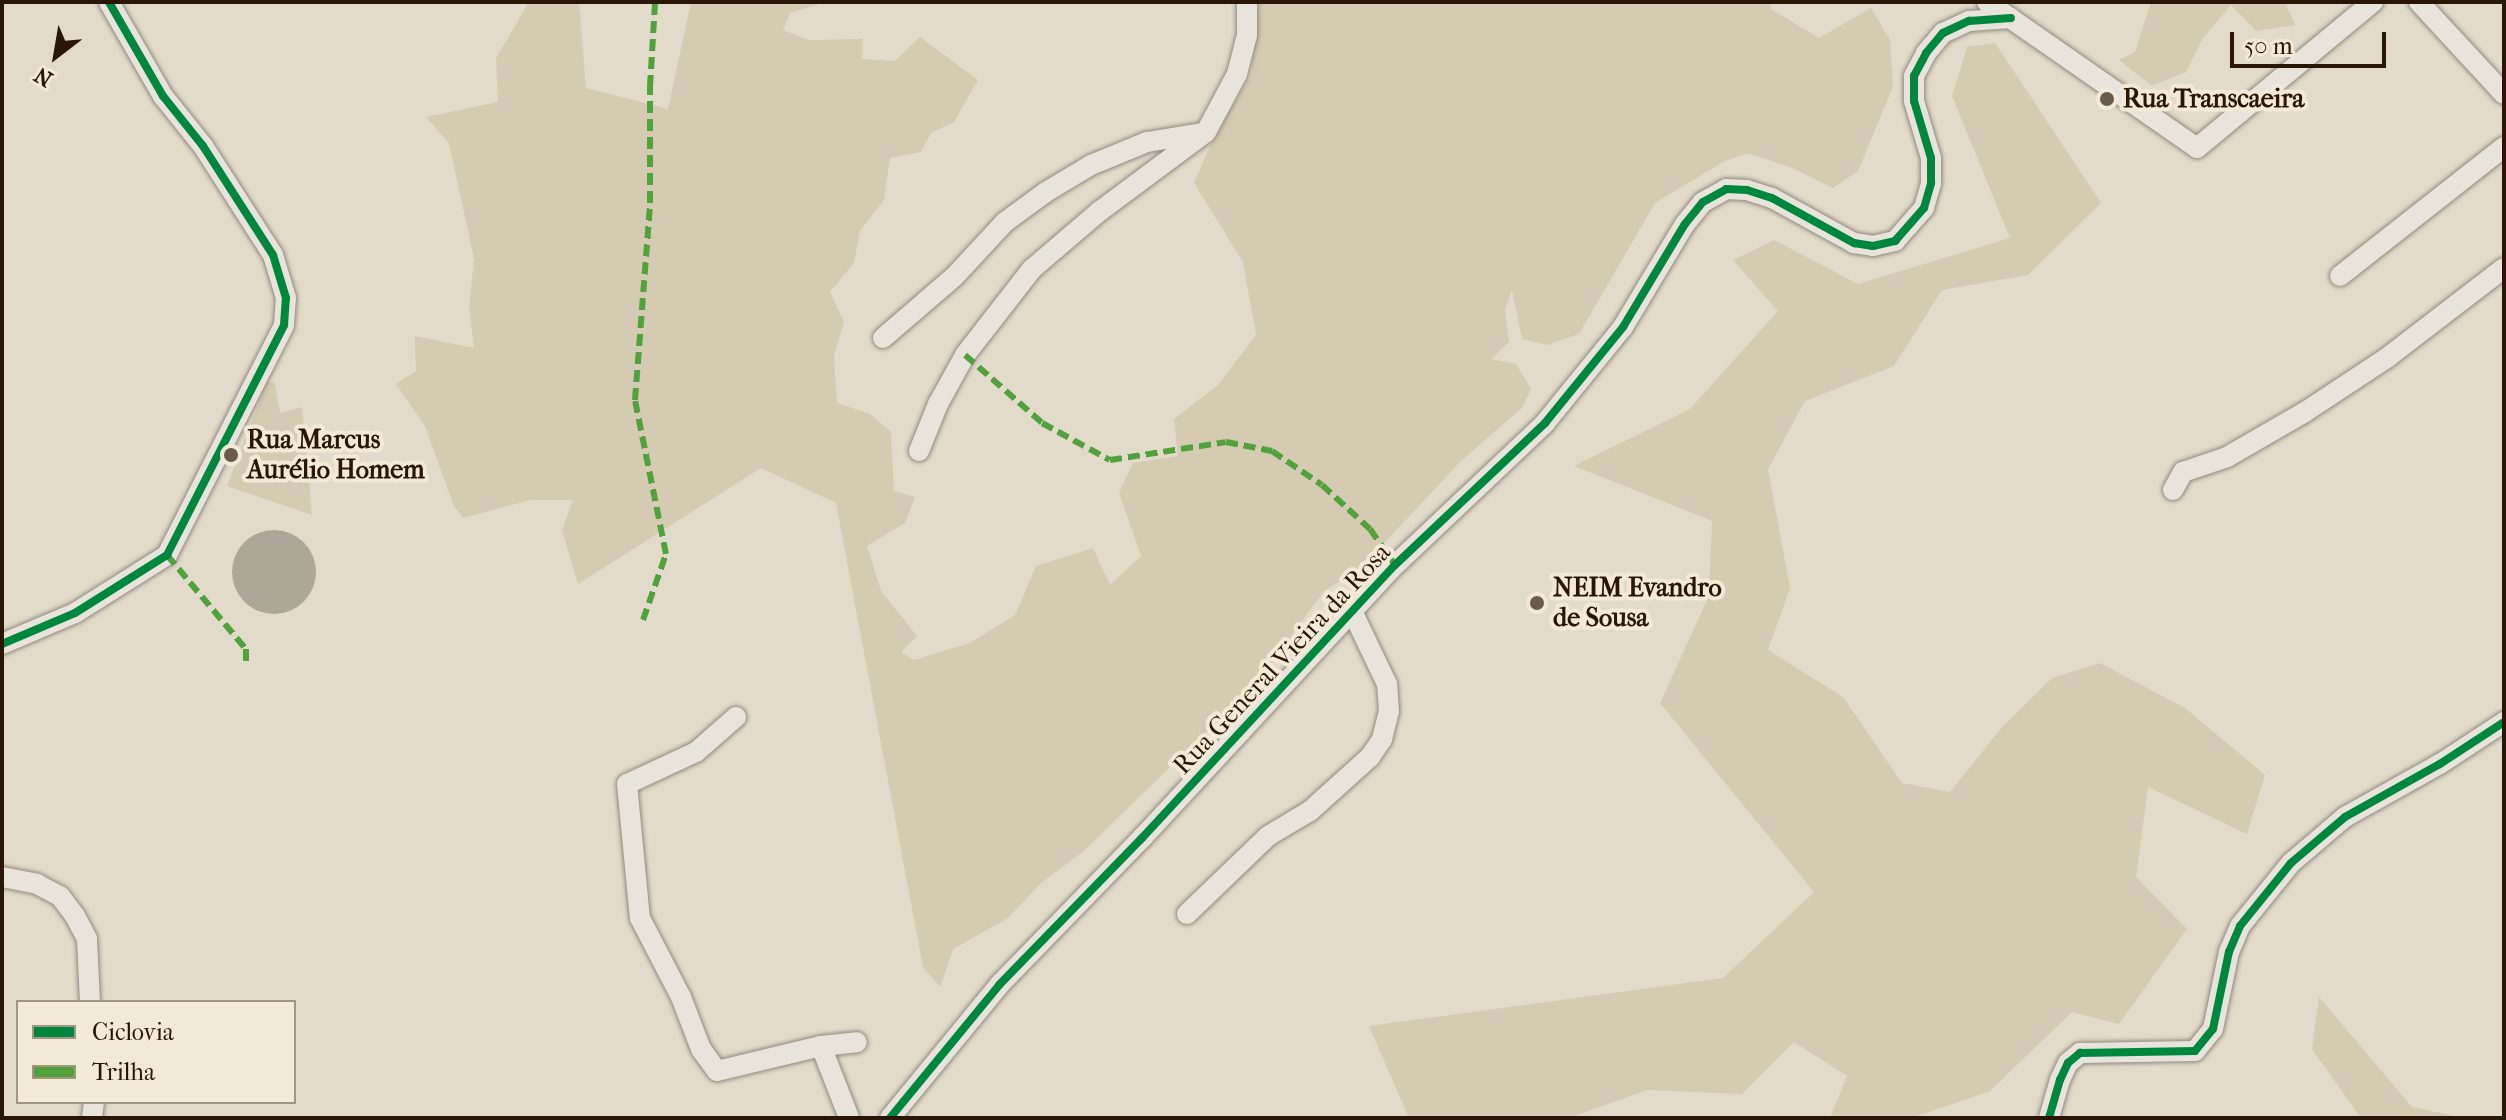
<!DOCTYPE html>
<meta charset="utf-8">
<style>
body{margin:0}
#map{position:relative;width:2506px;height:1120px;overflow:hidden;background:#e2dbca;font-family:"IM FELL French Canon",serif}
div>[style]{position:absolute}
.green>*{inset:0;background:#d5cab2}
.building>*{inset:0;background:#ada79a}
.round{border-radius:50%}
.roads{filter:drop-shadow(0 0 2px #918a7e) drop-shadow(0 0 2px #918a7e)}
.minor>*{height:20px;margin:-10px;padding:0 10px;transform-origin:10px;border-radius:10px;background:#e8e4dc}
.quiet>*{height:6px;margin-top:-3px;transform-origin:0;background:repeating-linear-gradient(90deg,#51a13d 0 12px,transparent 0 18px)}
.cycleway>*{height:8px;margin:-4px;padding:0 4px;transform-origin:4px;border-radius:4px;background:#00873e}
.dots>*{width:22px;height:22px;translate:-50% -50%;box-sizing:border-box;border:4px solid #f3ead5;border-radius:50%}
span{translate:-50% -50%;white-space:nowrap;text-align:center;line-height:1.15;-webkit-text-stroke:8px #f3ead5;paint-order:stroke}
.poi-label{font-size:26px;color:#291605;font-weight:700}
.left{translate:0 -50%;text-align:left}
.street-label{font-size:26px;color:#291605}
.frame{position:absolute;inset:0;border:4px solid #291605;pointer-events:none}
.legend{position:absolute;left:16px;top:1000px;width:280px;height:104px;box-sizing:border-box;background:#f3ead5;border:2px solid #a29582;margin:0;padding:10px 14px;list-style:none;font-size:24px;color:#291605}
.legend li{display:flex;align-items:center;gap:16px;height:40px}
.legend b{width:40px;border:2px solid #a29582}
.north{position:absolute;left:16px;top:16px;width:80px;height:80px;-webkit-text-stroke:6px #f3ead5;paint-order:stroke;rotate:211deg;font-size:22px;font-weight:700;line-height:32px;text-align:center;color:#291605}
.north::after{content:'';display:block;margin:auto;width:28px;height:36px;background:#291605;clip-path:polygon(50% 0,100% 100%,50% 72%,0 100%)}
.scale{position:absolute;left:2230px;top:32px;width:156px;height:36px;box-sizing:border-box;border:4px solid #291605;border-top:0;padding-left:10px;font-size:24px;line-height:28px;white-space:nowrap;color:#291605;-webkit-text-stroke:6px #f3ead5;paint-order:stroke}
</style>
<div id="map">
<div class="green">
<div style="clip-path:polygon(529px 2px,579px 2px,586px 88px,668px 109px,691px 2px,825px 2px,790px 13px,783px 30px,809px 40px,863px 39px,862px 59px,895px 61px,920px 37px,978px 80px,954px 122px,931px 133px,921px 152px,890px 158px,884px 200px,860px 231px,854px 263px,830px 292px,844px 322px,834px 356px,837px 403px,870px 414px,891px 432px,894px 491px,915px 497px,905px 523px,867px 546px,881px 591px,917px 636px,901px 652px,914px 660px,970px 643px,1015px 615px,1036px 566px,1093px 548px,1110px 585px,1141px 556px,1119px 493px,1133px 463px,1178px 456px,1174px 419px,1218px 385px,1256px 335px,1243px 262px,1194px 183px,1213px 139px,1251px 75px,1259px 2px,1770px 2px,1771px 9px,1819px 38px,1871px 8px,1890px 40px,1893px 87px,1858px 171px,1833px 188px,1790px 167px,1747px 153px,1723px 162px,1655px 203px,1579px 334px,1547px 345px,1522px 339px,1512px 290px,1505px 310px,1509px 342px,1491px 359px,1516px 364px,1531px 389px,1522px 408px,1461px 461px,1360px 569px,1324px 591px,1260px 679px,1084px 851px,1041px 883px,1008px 918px,953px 949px,940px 987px,923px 967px,836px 503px,761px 468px,578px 584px,562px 530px,573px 500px,530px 500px,463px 518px,453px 504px,425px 426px,396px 384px,416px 371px,415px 336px,474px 348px,469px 308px,474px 259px,449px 143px,426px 117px,498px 102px,496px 58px)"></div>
<div style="clip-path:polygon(2151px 2px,2285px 2px,2295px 25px,2256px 31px,2231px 5px,2203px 38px,2186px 72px,2152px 86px,2119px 60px,2135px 52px)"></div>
<div style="clip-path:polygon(1995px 43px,2101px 203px,2028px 275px,1942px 290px,1894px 366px,1805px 401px,1768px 469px,1790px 588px,1768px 650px,1843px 697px,1902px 783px,1950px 792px,2003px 726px,2052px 678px,2100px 663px,2185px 708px,2265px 775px,2247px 834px,2148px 787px,2136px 877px,2187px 929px,2119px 1024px,2072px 1012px,1990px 1091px,1912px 1118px,1830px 1118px,1847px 1076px,1794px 1042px,1742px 1094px,1647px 1090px,1569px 1118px,1409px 1118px,1369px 1026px,1723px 978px,1814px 892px,1660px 703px,1709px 596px,1712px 521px,1574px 466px,1690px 409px,1778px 311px,1733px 260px,1774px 240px,1858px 284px,2010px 238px,1952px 96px,1967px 47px)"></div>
<div style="clip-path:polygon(267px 382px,275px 383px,280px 413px,302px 407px,312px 515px,227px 486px)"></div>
<div style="clip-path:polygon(2319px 997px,2412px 1107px,2465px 1118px,2361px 1118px,2312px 1049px)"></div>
</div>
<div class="building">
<div class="round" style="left:232px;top:530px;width:84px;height:84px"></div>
</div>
<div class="roads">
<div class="minor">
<div style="left:1987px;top:2px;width:256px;rotate:34.8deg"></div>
<div style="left:2197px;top:148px;width:229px;rotate:-39.7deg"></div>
<div style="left:2419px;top:2px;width:125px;rotate:47.3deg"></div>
<div style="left:2340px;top:276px;width:209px;rotate:-38.2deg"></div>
<div style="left:883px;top:338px;width:94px;rotate:-40.7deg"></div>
<div style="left:954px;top:277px;width:75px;rotate:-47.2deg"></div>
<div style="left:1005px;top:222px;width:51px;rotate:-36.2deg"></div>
<div style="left:1046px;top:192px;width:52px;rotate:-31deg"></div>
<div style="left:1091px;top:165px;width:61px;rotate:-22.3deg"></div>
<div style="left:1147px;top:142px;width:57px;rotate:-9.1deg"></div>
<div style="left:919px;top:451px;width:51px;rotate:-68deg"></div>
<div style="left:938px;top:404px;width:56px;rotate:-61.1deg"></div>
<div style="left:965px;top:355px;width:109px;rotate:-52.1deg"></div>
<div style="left:1032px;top:269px;width:89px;rotate:-40.5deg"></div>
<div style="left:1100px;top:211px;width:132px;rotate:-36.7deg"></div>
<div style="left:1206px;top:132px;width:66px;rotate:-61.9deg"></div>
<div style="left:1237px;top:74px;width:40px;rotate:-75.6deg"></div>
<div style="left:1247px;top:35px;width:33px;rotate:-90deg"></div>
<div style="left:2173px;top:490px;width:21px;rotate:-61deg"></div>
<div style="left:2183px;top:472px;width:46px;rotate:-18.8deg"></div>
<div style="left:2227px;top:457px;width:90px;rotate:-30deg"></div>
<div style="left:2305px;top:412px;width:100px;rotate:-33.5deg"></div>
<div style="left:2388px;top:357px;width:146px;rotate:-37.5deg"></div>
<div style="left:2px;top:644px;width:79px;rotate:-23deg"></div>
<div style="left:75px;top:613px;width:109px;rotate:-32.2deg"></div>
<div style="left:167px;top:555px;width:258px;rotate:-63deg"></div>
<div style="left:284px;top:325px;width:27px;rotate:-86deg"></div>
<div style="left:286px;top:298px;width:45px;rotate:-106.8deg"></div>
<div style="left:273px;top:255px;width:130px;rotate:-122.7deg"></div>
<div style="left:203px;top:146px;width:64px;rotate:-128.7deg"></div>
<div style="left:163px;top:96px;width:108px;rotate:-119.9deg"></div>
<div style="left:736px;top:717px;width:53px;rotate:138.8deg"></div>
<div style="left:696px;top:752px;width:76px;rotate:155.1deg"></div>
<div style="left:627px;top:784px;width:135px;rotate:84.5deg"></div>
<div style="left:640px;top:918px;width:89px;rotate:62.6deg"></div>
<div style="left:681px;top:997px;width:56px;rotate:69deg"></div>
<div style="left:701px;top:1049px;width:27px;rotate:54deg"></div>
<div style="left:717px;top:1071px;width:107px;rotate:-13.5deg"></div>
<div style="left:821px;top:1046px;width:36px;rotate:-6deg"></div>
<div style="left:2px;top:877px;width:36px;rotate:11deg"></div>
<div style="left:37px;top:884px;width:26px;rotate:28deg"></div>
<div style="left:60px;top:896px;width:25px;rotate:53deg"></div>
<div style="left:75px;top:916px;width:26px;rotate:62deg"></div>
<div style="left:87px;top:939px;width:63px;rotate:87.3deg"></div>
<div style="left:1187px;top:914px;width:112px;rotate:-43.9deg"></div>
<div style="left:1268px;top:836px;width:49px;rotate:-30.8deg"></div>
<div style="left:1310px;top:811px;width:81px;rotate:-42deg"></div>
<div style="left:1370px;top:757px;width:22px;rotate:-56deg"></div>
<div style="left:1382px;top:739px;width:29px;rotate:-76deg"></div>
<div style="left:1389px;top:711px;width:27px;rotate:-94deg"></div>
<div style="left:1387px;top:684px;width:79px;rotate:-115.6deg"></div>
<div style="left:821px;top:1046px;width:77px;rotate:68.7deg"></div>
<div style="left:92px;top:1118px;width:16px;rotate:-83deg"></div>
<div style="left:890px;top:1118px;width:173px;rotate:-50.6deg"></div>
<div style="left:1000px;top:984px;width:204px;rotate:-45.8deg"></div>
<div style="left:1142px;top:838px;width:372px;rotate:-47.2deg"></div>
<div style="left:1395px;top:565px;width:207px;rotate:-43.4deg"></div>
<div style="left:1545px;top:423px;width:124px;rotate:-50.9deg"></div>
<div style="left:1623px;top:327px;width:120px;rotate:-59deg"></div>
<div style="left:1685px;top:224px;width:28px;rotate:-51deg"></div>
<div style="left:1703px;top:202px;width:26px;rotate:-29deg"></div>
<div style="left:1726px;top:189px;width:21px;rotate:3deg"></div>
<div style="left:1747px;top:190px;width:26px;rotate:18deg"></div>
<div style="left:1772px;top:198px;width:94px;rotate:28.8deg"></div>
<div style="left:1854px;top:243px;width:19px;rotate:9deg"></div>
<div style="left:1873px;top:246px;width:23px;rotate:-13deg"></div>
<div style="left:1895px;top:241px;width:44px;rotate:-48.7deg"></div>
<div style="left:1924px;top:208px;width:26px;rotate:-74deg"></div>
<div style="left:1931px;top:183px;width:25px;rotate:-90deg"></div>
<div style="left:1931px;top:158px;width:59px;rotate:-106.6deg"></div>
<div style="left:1914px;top:101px;width:25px;rotate:-90deg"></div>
<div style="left:1914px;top:76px;width:26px;rotate:-62deg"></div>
<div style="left:1926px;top:53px;width:26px;rotate:-50deg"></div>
<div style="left:1943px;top:33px;width:29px;rotate:-25deg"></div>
<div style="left:1969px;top:21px;width:42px;rotate:-4.1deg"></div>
<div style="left:2049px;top:1118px;width:40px;rotate:-74deg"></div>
<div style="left:2060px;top:1080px;width:19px;rotate:-65deg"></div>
<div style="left:2068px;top:1063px;width:16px;rotate:-40deg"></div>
<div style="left:2080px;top:1053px;width:115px;rotate:-1deg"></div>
<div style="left:2195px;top:1051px;width:28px;rotate:-51deg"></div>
<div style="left:2213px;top:1029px;width:79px;rotate:-78.3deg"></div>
<div style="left:2229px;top:952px;width:28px;rotate:-67deg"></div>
<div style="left:2240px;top:926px;width:81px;rotate:-51deg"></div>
<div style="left:2291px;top:863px;width:71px;rotate:-40.4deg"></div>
<div style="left:2345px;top:817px;width:109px;rotate:-29.2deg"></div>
<div style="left:2440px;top:764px;width:77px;rotate:-33.3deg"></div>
</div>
</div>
<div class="quiet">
<div style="left:965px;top:355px;width:103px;rotate:41.4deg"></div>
<div style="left:1042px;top:423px;width:77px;rotate:28.6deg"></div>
<div style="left:1110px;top:460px;width:117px;rotate:-8.8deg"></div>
<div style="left:1226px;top:442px;width:47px;rotate:11.1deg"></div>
<div style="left:1272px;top:451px;width:60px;rotate:34.2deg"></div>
<div style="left:1322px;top:485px;width:65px;rotate:42.5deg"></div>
<div style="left:1370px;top:529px;width:44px;rotate:55.2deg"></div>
<div style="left:167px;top:555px;width:123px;rotate:50deg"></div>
<div style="left:246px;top:649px;width:16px;rotate:90deg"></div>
<div style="left:643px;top:620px;width:70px;rotate:-70.8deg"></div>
<div style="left:666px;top:554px;width:157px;rotate:-101.4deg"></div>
<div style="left:635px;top:400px;width:198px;rotate:-85.6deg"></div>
<div style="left:650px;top:203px;width:116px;rotate:-90deg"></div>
<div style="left:650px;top:87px;width:85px;rotate:-86.6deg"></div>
</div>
<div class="cycleway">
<div style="left:2px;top:644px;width:79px;rotate:-23deg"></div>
<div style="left:75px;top:613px;width:109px;rotate:-32.2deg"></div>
<div style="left:167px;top:555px;width:258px;rotate:-63deg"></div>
<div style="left:284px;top:325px;width:27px;rotate:-86deg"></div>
<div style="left:286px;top:298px;width:45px;rotate:-106.8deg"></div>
<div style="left:273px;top:255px;width:130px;rotate:-122.7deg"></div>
<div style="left:203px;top:146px;width:64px;rotate:-128.7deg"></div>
<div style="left:163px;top:96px;width:108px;rotate:-119.9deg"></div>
<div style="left:890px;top:1118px;width:173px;rotate:-50.6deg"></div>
<div style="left:1000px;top:984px;width:204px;rotate:-45.8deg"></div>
<div style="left:1142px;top:838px;width:372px;rotate:-47.2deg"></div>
<div style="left:1395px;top:565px;width:207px;rotate:-43.4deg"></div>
<div style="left:1545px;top:423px;width:124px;rotate:-50.9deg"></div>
<div style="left:1623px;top:327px;width:120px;rotate:-59deg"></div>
<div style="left:1685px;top:224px;width:28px;rotate:-51deg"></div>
<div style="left:1703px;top:202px;width:26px;rotate:-29deg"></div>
<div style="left:1726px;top:189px;width:21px;rotate:3deg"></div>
<div style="left:1747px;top:190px;width:26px;rotate:18deg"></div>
<div style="left:1772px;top:198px;width:94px;rotate:28.8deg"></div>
<div style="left:1854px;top:243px;width:19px;rotate:9deg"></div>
<div style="left:1873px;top:246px;width:23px;rotate:-13deg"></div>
<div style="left:1895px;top:241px;width:44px;rotate:-48.7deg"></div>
<div style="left:1924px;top:208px;width:26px;rotate:-74deg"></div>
<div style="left:1931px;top:183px;width:25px;rotate:-90deg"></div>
<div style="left:1931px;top:158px;width:59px;rotate:-106.6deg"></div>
<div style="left:1914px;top:101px;width:25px;rotate:-90deg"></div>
<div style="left:1914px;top:76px;width:26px;rotate:-62deg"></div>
<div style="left:1926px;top:53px;width:26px;rotate:-50deg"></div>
<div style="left:1943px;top:33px;width:29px;rotate:-25deg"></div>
<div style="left:1969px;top:21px;width:42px;rotate:-4.1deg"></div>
<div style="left:2049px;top:1118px;width:40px;rotate:-74deg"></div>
<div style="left:2060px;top:1080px;width:19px;rotate:-65deg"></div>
<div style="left:2068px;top:1063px;width:16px;rotate:-40deg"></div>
<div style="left:2080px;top:1053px;width:115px;rotate:-1deg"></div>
<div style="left:2195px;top:1051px;width:28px;rotate:-51deg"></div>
<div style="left:2213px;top:1029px;width:79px;rotate:-78.3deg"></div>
<div style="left:2229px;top:952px;width:28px;rotate:-67deg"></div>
<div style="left:2240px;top:926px;width:81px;rotate:-51deg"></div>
<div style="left:2291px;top:863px;width:71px;rotate:-40.4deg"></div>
<div style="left:2345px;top:817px;width:109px;rotate:-29.2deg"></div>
<div style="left:2440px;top:764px;width:77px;rotate:-33.3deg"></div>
</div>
<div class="dots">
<div style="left:2107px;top:99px;background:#6a5b4a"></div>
<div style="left:231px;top:455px;background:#6a5b4a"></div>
<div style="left:1537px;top:603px;background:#6a5b4a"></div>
</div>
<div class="poi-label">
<span class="left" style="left:2123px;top:99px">Rua Transcaeira</span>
<span class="left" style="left:247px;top:455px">Rua Marcus<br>Aurélio Homem</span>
<span class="left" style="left:1553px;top:603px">NEIM Evandro<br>de Sousa</span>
</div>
<div class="street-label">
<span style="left:1282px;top:659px;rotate:-47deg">Rua General Vieira da Rosa</span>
</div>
<div class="frame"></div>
<ul class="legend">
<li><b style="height:10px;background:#00873e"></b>Ciclovia</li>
<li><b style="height:10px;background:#51a13d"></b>Trilha</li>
</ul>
<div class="north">N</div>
<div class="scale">50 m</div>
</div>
